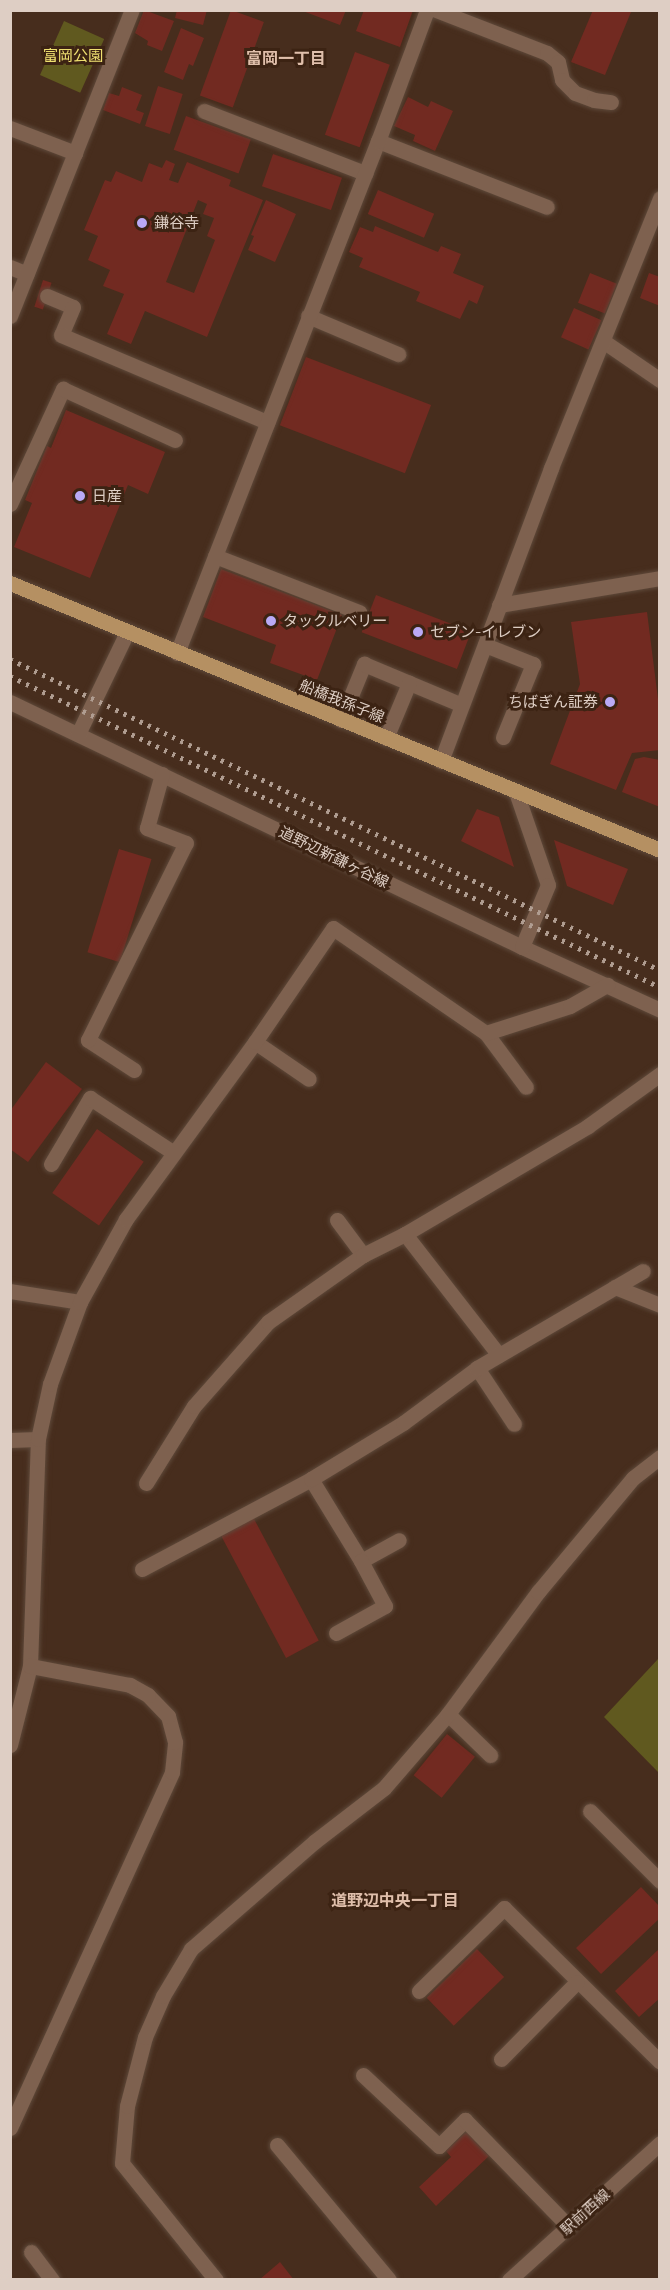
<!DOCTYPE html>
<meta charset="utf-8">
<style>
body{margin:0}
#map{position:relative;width:670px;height:2290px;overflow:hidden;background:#472d1d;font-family:Manrope,"Noto Sans JP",sans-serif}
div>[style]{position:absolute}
.green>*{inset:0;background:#60591f;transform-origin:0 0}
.building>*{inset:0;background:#722a21;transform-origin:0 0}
.roads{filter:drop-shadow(0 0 2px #5e493a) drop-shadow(0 0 2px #5e493a)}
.minor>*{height:15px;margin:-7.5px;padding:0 7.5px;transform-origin:7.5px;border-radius:7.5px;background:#7e614f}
.major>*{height:15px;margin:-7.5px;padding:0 7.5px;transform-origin:7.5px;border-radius:7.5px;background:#b59062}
.rail>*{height:4.5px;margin-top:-2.25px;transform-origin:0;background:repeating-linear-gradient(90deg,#b09d91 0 3px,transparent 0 9px)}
.dots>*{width:16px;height:16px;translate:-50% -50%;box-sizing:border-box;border:3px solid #3c2313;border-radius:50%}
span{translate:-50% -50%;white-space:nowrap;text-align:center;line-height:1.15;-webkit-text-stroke:6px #3c2313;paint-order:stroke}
.park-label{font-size:15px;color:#efe070}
.poi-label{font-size:15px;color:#decec4}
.left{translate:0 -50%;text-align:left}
.right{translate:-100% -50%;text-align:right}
.street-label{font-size:15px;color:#decec4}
.neighbourhood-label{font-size:16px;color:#e0bfab;font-weight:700}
.frame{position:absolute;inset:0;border:12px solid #decec4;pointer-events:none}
</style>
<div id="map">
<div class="green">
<div style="left:64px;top:21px;width:44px;height:59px;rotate:24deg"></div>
<div style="clip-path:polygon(659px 1658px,659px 1773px,604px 1717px)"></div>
</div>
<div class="building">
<div style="clip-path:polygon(144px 10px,174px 21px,162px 51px,147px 45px,148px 41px,135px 33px)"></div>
<div style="clip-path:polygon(177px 10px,207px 10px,203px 25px,175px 18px)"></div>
<div style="left:231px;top:10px;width:35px;height:91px;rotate:20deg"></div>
<div style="clip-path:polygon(300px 10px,346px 10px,340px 25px)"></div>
<div style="clip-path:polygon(364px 10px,413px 10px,400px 47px,356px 31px)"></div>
<div style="clip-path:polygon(593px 10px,631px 12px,605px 75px,571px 62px)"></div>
<div style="clip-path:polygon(181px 28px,204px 38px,193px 66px,189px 64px,183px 80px,164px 72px)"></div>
<div style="left:355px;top:52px;width:37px;height:88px;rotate:20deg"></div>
<div style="left:158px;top:86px;width:26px;height:42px;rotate:18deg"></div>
<div style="clip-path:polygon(122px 87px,142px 95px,136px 110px,144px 113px,140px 124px,103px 110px,109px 93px,119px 96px)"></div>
<div style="clip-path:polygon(408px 97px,428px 107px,431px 101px,453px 111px,435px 151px,413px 141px,415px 135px,394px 126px)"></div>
<div style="left:186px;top:116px;width:69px;height:36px;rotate:20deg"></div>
<div style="left:273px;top:154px;width:73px;height:34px;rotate:19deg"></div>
<div style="clip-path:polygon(evenodd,166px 160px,175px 164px,169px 180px,178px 183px,187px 162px,231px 180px,229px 186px,263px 200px,207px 337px,145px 311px,131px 344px,107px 334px,124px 294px,103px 286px,110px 270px,88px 260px,98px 236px,84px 230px,105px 180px,111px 182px,116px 171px,142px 182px,149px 163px,162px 168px,166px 160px,198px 200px,207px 204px,203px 214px,214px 218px,207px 236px,215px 240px,194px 293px,166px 282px,198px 200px)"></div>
<div style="left:378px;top:190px;width:61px;height:26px;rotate:23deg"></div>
<div style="clip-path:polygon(266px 200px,296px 214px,275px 262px,248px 250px,254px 236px,251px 235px)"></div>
<div style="clip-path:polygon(375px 226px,438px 252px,441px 246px,461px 254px,453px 273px,484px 286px,477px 304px,469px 300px,460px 319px,416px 301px,420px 292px,359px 267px,363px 258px,349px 252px,360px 227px,373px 232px)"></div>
<div style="left:590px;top:273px;width:29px;height:32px;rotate:22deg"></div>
<div style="clip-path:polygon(649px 273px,660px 277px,660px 306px,640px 298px)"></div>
<div style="left:43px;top:280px;width:9px;height:28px;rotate:18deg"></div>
<div style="left:574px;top:308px;width:30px;height:32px;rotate:24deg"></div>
<div style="left:306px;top:357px;width:134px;height:73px;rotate:21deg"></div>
<div style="clip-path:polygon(66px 410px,165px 452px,148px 494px,128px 485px,90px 578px,14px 547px,32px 503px,25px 500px,47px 446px,51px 448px)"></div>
<div style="clip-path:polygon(221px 569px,342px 615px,317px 680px,270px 663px,276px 645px,203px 617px)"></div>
<div style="left:376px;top:595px;width:102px;height:40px;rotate:21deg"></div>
<div style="clip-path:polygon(647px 612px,660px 715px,660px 750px,632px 753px,616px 790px,550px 764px,580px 684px,571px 622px)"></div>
<div style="clip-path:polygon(644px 757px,660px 760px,660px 807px,622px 792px,635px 759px)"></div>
<div style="clip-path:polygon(477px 809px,499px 817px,514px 867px,461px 841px)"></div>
<div style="clip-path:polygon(554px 840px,628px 869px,613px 905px,567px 886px)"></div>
<div style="left:119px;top:849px;width:34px;height:108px;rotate:17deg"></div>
<div style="clip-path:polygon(46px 1062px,82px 1089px,28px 1162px,10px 1149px,10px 1111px)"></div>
<div style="left:97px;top:1129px;width:57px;height:78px;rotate:35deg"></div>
<div style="left:253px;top:1517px;width:140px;height:37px;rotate:62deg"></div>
<div style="left:447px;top:1734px;width:36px;height:53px;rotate:39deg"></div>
<div style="clip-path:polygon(641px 1887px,660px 1907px,660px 1918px,601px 1974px,576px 1948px)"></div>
<div style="clip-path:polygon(660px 1948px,660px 1998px,639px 2017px,615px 1991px)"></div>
<div style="left:477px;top:1949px;width:39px;height:70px;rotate:46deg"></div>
<div style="clip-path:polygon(466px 2132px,489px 2156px,436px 2206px,419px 2187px,451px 2157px,446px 2151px)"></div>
<div style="clip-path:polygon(280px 2262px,294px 2280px,259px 2280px)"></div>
</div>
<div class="roads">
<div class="minor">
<div style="left:436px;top:10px;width:119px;rotate:21.2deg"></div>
<div style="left:547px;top:53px;width:14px;rotate:39deg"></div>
<div style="left:558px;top:62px;width:18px;rotate:77deg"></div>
<div style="left:562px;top:80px;width:18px;rotate:45deg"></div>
<div style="left:575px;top:93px;width:20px;rotate:20deg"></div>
<div style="left:594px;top:100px;width:17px;rotate:7deg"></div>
<div style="left:204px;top:111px;width:173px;rotate:21.1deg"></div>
<div style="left:10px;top:128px;width:70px;rotate:21deg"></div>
<div style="left:378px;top:141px;width:181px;rotate:21.3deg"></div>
<div style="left:10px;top:267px;width:18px;rotate:22deg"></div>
<div style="left:47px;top:296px;width:28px;rotate:23deg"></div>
<div style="left:73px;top:307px;width:30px;rotate:113deg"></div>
<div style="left:61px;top:335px;width:224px;rotate:22.9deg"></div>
<div style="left:10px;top:316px;width:329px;rotate:-68.3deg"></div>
<div style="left:308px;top:316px;width:98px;rotate:22.9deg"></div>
<div style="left:603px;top:341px;width:69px;rotate:34.4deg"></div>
<div style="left:10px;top:504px;width:127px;rotate:-65.3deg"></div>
<div style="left:63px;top:389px;width:123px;rotate:24.5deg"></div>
<div style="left:215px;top:556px;width:155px;rotate:21.3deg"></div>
<div style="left:499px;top:605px;width:163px;rotate:-9.5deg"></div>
<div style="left:485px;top:645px;width:52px;rotate:21.6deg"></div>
<div style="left:533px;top:664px;width:79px;rotate:112.3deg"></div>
<div style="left:177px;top:653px;width:550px;rotate:-68.57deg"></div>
<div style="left:378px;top:141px;width:140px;rotate:-69.5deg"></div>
<div style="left:10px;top:702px;width:568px;rotate:25.57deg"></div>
<div style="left:522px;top:947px;width:152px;rotate:24.5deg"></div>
<div style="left:341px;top:720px;width:61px;rotate:-67.7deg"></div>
<div style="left:364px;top:664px;width:106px;rotate:22.7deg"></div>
<div style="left:78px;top:734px;width:113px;rotate:-64.3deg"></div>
<div style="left:386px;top:738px;width:60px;rotate:-67.3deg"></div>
<div style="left:441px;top:761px;width:313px;rotate:-69.4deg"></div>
<div style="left:551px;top:468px;width:291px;rotate:-68deg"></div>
<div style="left:516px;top:792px;width:98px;rotate:71deg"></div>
<div style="left:548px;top:885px;width:67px;rotate:112.8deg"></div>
<div style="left:486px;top:1033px;width:67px;rotate:53.5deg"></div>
<div style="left:255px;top:1042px;width:65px;rotate:34.4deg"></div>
<div style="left:134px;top:1070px;width:55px;rotate:-146.9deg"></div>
<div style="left:88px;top:1040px;width:220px;rotate:-63.6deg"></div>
<div style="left:186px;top:843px;width:42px;rotate:-159deg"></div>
<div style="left:147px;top:828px;width:56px;rotate:-74.5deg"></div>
<div style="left:51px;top:1164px;width:77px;rotate:-59.4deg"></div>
<div style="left:90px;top:1098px;width:100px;rotate:33.2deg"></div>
<div style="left:337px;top:1220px;width:44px;rotate:53.4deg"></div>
<div style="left:405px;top:1234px;width:153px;rotate:52.2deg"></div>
<div style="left:615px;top:1287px;width:48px;rotate:21.8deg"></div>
<div style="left:10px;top:1291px;width:71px;rotate:8.9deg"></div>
<div style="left:477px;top:1368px;width:67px;rotate:56.5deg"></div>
<div style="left:10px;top:1440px;width:28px;rotate:-2deg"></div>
<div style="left:311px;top:1479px;width:96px;rotate:58.6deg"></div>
<div style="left:361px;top:1561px;width:43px;rotate:-28.9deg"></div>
<div style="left:146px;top:1483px;width:91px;rotate:-58.1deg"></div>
<div style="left:194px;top:1406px;width:112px;rotate:-48.6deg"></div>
<div style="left:268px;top:1322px;width:116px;rotate:-35.2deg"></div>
<div style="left:363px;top:1255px;width:47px;rotate:-26.6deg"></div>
<div style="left:405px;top:1234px;width:212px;rotate:-30.5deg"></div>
<div style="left:588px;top:1126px;width:89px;rotate:-35.8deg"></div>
<div style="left:142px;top:1569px;width:191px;rotate:-28deg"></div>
<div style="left:311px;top:1479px;width:108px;rotate:-31.3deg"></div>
<div style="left:403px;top:1423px;width:92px;rotate:-36.6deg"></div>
<div style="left:477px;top:1368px;width:192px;rotate:-30.3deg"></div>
<div style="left:336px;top:1633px;width:56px;rotate:-28.9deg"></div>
<div style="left:385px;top:1606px;width:51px;rotate:-118.1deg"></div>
<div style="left:448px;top:1714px;width:59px;rotate:44.3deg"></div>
<div style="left:10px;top:1745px;width:81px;rotate:-75.8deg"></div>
<div style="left:30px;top:1666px;width:227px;rotate:-88deg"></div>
<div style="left:38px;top:1439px;width:56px;rotate:-77.7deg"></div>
<div style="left:50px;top:1384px;width:87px;rotate:-69.9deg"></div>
<div style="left:80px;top:1302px;width:95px;rotate:-61deg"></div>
<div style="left:126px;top:1219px;width:219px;rotate:-53.9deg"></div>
<div style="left:255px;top:1042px;width:138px;rotate:-55.6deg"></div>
<div style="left:333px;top:928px;width:186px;rotate:34.5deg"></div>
<div style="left:486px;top:1033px;width:88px;rotate:-17.8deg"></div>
<div style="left:570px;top:1006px;width:43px;rotate:-29.6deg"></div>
<div style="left:590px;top:1811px;width:99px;rotate:45deg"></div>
<div style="left:419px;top:1991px;width:119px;rotate:-44.3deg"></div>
<div style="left:504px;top:1908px;width:219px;rotate:44.6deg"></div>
<div style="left:501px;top:2059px;width:108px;rotate:-45.4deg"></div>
<div style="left:363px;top:2075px;width:104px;rotate:43.1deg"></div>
<div style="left:439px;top:2146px;width:37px;rotate:-45deg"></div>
<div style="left:465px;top:2120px;width:149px;rotate:45.8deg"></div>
<div style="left:10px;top:2128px;width:391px;rotate:-65.5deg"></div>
<div style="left:172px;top:1772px;width:30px;rotate:-84deg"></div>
<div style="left:175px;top:1742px;width:27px;rotate:-105deg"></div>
<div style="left:168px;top:1716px;width:29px;rotate:-134deg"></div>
<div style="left:148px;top:1695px;width:21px;rotate:-151deg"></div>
<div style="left:130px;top:1685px;width:102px;rotate:-169.2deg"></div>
<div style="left:277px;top:2145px;width:175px;rotate:50.3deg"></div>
<div style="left:31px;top:2252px;width:35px;rotate:53deg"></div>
<div style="left:216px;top:2280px;width:150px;rotate:-128.8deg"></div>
<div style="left:122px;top:2163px;width:57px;rotate:-85deg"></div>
<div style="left:127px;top:2106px;width:71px;rotate:-75.4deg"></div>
<div style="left:145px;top:2037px;width:45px;rotate:-66.3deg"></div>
<div style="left:163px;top:1996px;width:55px;rotate:-59.2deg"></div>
<div style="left:191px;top:1949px;width:163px;rotate:-41deg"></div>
<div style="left:314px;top:1842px;width:88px;rotate:-37.6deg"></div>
<div style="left:384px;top:1788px;width:98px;rotate:-49.1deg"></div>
<div style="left:448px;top:1714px;width:152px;rotate:-53.6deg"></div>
<div style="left:538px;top:1592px;width:148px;rotate:-50.2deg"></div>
<div style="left:633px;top:1478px;width:34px;rotate:-38deg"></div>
<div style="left:509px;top:2280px;width:204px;rotate:-42.2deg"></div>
</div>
<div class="major">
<div style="left:10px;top:583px;width:703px;rotate:22.33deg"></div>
</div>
</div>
<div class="rail">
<div style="left:10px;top:659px;width:721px;rotate:25.57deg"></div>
<div style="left:10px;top:676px;width:721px;rotate:25.57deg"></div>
</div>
<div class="dots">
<div style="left:142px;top:223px;background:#baaaf6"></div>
<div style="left:80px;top:496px;background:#baaaf6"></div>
<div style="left:271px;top:621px;background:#baaaf6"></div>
<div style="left:418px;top:632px;background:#baaaf6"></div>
<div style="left:610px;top:702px;background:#baaaf6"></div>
</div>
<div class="park-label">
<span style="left:73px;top:56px">富岡公園</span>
</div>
<div class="poi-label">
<span class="left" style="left:154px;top:223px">鎌谷寺</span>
<span class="left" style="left:92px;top:496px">日産</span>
<span class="left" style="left:283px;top:621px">タックルベリー</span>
<span class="left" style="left:430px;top:632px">セブン-イレブン</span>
<span class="right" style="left:598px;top:702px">ちばぎん証券</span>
</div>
<div class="street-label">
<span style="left:342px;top:701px;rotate:22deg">船橋我孫子線</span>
<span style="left:334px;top:857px;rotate:26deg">道野辺新鎌ヶ谷線</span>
<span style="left:585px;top:2212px;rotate:-42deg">駅前西線</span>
</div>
<div class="neighbourhood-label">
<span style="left:286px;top:58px">富岡一丁目</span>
<span style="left:395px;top:1900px">道野辺中央一丁目</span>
</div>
<div class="frame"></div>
</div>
